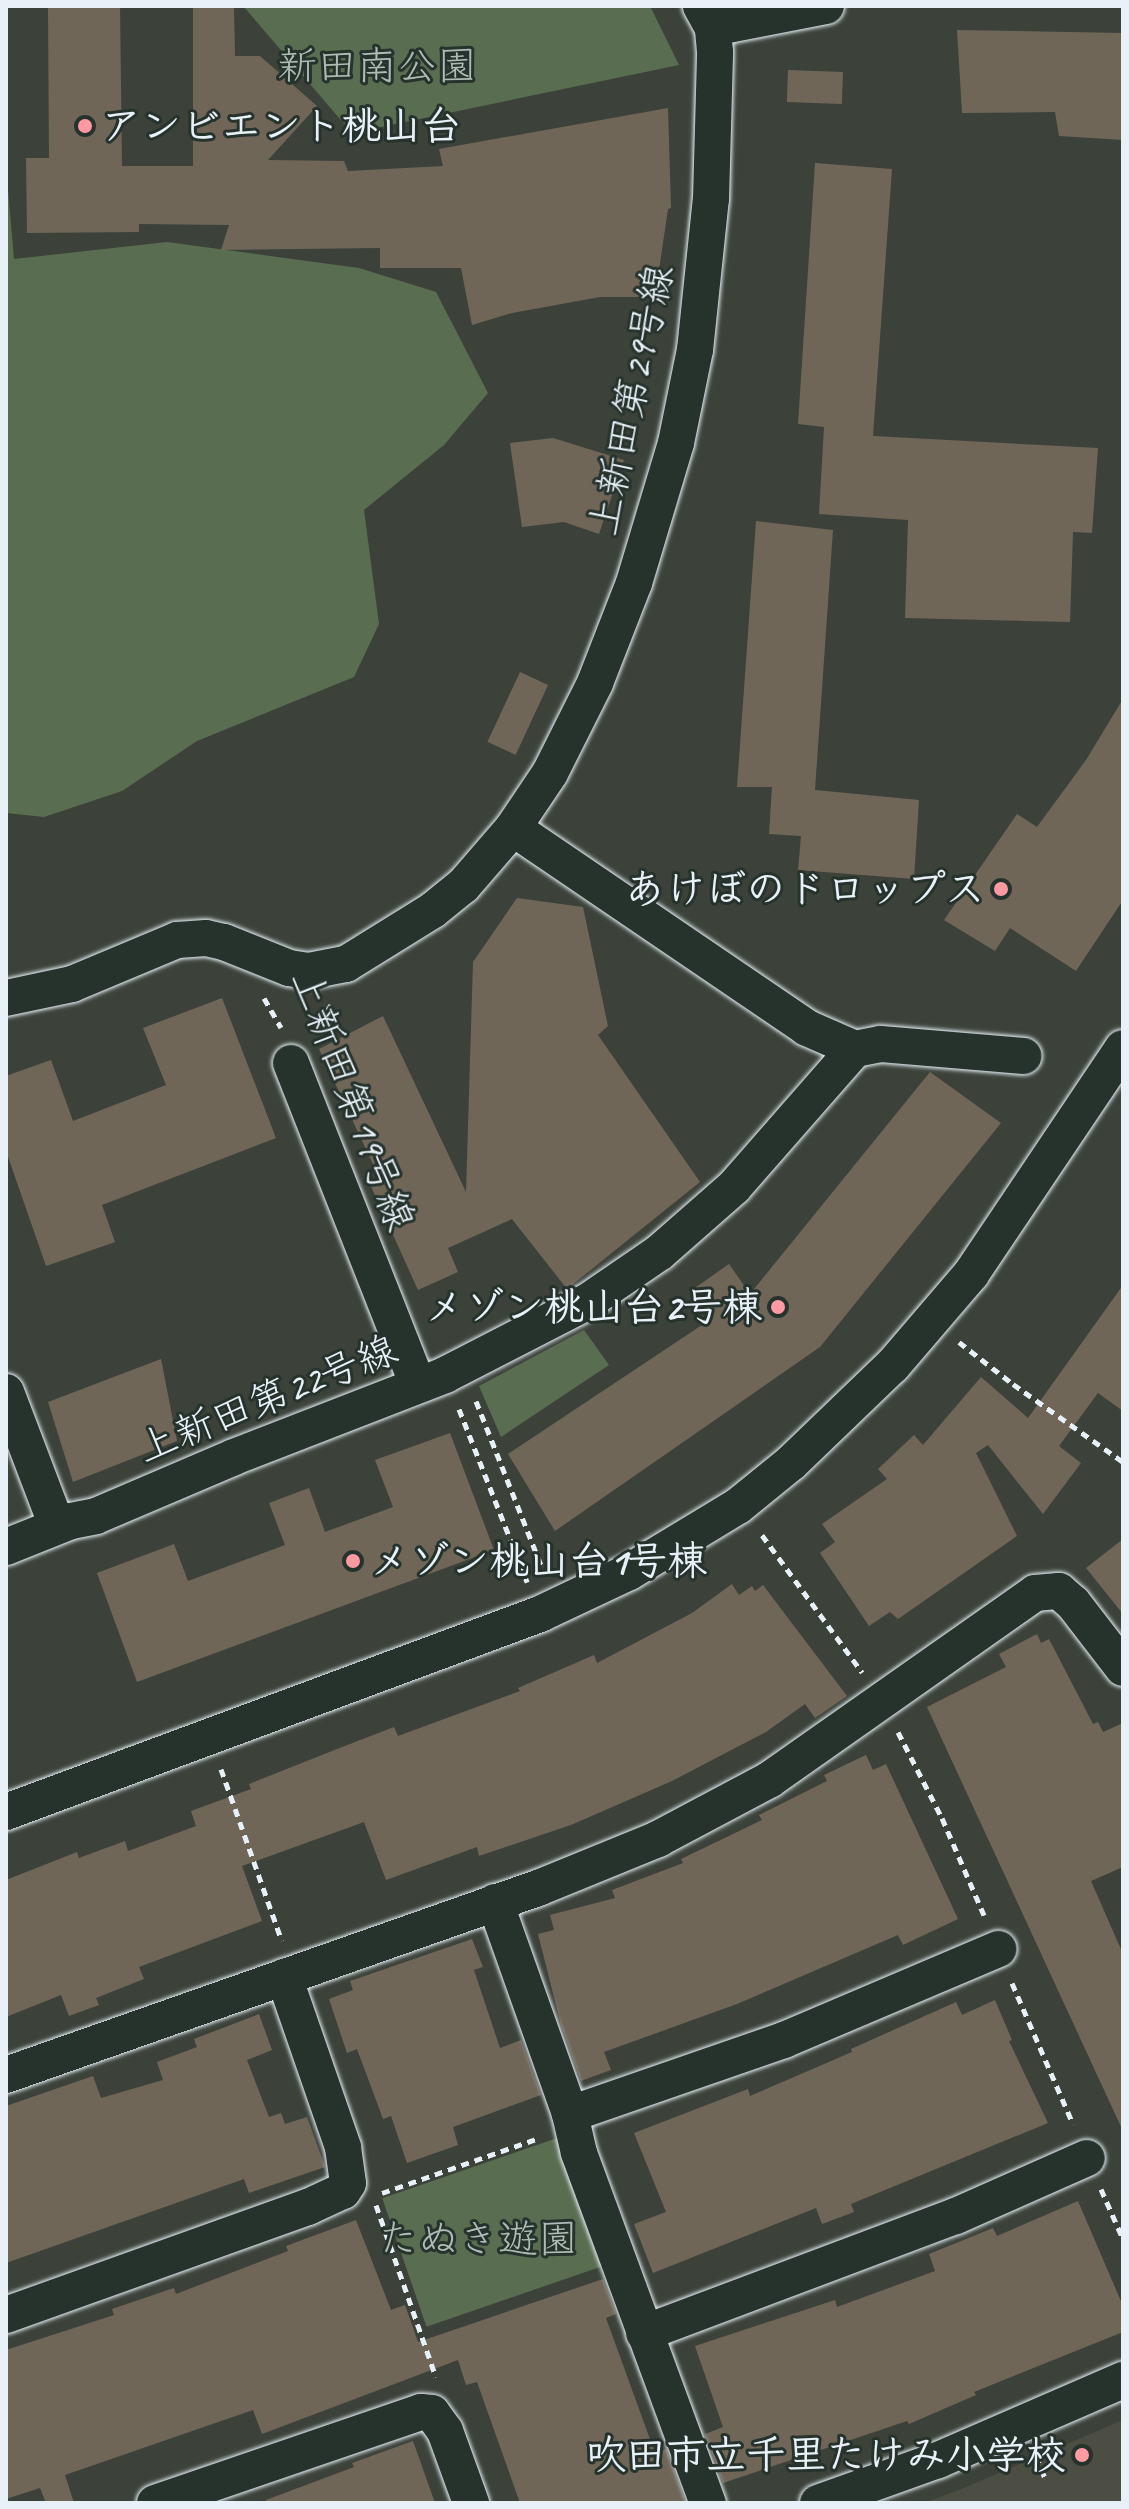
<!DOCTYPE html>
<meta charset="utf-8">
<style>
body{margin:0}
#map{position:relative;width:1129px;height:2509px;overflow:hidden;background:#3c423a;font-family:Caveat,"Klee One",sans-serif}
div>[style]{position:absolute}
.built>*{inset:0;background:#4c4d43}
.green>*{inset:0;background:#596d51;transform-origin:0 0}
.building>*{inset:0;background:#706658;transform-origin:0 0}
.path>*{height:5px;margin-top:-2.5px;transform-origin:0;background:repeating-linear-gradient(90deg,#e8f1f8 0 8px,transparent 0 14px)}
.roads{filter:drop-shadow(0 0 2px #e8f1f8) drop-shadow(0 0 2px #e8f1f8)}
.minor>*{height:36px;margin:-18px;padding:0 18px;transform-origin:18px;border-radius:18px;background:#26332d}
.dots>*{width:22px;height:22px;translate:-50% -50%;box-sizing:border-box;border:4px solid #26332d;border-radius:50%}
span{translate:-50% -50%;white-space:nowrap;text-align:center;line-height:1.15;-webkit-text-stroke:6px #26332d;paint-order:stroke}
.park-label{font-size:40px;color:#afbcb5}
.poi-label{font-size:40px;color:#e8f1f8;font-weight:700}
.left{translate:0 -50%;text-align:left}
.right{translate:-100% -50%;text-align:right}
.street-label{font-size:40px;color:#e8f1f8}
.frame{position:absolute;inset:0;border:8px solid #e8f1f8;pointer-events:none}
</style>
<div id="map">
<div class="built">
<div style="clip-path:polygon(1123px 2420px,1123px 2503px,924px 2503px,959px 2490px)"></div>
</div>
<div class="green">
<div style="clip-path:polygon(650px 6px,679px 65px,352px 133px,244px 7px)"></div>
<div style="clip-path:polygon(6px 166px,14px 259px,167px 242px,359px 268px,436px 292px,488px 393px,444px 445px,364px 510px,379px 624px,354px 677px,197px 741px,122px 791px,44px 817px,6px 813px)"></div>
<div style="clip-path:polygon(584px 1330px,609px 1365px,501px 1437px,479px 1386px)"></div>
<div style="left:560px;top:2137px;width:136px;height:188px;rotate:71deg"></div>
</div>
<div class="building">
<div style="clip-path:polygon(48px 6px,120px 6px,122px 166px,193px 166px,193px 6px,234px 6px,235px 56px,260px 56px,317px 106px,268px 160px,344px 161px,348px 171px,443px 166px,439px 149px,668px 108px,671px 208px,668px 209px,655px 297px,600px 297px,512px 313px,472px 325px,461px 268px,380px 268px,380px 248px,221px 250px,229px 225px,139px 224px,139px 232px,27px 233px,26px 158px,49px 158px)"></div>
<div style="clip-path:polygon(957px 30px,1123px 33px,1123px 140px,1059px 136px,1055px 112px,962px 113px)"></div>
<div style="left:788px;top:70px;width:55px;height:32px;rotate:2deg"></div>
<div style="clip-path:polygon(815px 163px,892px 169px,873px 436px,1098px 448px,1092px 533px,1073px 532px,1070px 622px,905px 618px,908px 520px,819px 514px,824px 427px,798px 424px)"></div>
<div style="clip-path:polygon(553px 438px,624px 460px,599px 534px,564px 522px,522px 527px,510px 443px)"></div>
<div style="clip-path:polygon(756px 521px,833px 530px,815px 790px,919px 800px,914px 879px,798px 870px,801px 836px,769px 834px,772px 787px,737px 787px)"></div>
<div style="left:520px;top:672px;width:31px;height:77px;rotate:25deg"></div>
<div style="clip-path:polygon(1123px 699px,1123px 900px,1076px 971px,1010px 928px,995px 951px,944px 920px,1017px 814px,1037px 827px,1086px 760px)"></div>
<div style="clip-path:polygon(517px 898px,583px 907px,608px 1026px,598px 1035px,700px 1182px,567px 1289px,512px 1219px,448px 1248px,458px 1272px,418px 1290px,369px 1182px,379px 1177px,319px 1049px,383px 1016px,466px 1192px,473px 962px)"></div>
<div style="clip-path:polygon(222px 998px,276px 1138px,102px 1205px,115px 1242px,46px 1266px,6px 1151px,6px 1076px,51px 1060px,73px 1121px,166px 1085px,143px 1028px)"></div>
<div style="clip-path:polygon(930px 1072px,1001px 1123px,820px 1347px,555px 1531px,508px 1454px,711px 1319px,692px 1290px,729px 1264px,750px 1294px)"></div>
<div style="clip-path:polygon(1123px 1285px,1123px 1411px,1098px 1393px,1059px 1446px,1081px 1463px,1043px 1514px,988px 1445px,976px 1453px,1017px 1536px,898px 1619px,890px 1612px,869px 1626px,820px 1553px,835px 1542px,822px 1524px,887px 1479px,878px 1469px,914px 1435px,923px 1445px,981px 1377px,1028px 1418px)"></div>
<div style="clip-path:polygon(161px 1359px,177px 1441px,73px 1482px,48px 1402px)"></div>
<div style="clip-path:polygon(450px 1433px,494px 1550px,137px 1682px,97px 1573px,174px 1544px,188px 1581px,285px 1545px,269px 1503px,309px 1488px,325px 1532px,393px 1507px,375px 1460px)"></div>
<div style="clip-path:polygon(1123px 1539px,1123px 1614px,1086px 1568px)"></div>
<div style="clip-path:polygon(732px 1584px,739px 1595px,752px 1586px,755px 1591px,763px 1585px,847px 1696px,815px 1718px,805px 1704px,766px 1732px,672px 1781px,571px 1825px,479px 1856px,477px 1847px,386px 1880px,364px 1822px,242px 1866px,262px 1921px,139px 1967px,144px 1979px,96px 1998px,99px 2005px,69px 2016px,61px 1995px,6px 2017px,6px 1880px,77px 1852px,79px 1858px,125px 1841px,128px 1851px,196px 1826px,191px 1811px,251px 1789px,249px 1784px,337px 1749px,394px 1727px,398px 1736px,520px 1691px,518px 1688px,594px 1655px,597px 1663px,692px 1613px)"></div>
<div style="clip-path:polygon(1037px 1634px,1041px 1643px,1049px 1639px,1093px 1724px,1098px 1722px,1103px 1732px,1123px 1723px,1123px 1867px,1091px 1881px,1123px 1954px,1123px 2131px,927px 1707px,1006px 1667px,999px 1654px)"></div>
<div style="clip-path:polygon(866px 1755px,873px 1770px,886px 1764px,958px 1919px,903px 1945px,898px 1935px,737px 2004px,604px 2052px,611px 2070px,581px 2081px,561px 2025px,538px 1934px,554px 1930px,550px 1915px,615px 1898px,612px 1890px,683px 1863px,681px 1859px,762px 1820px,759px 1815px,827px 1781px,824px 1775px)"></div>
<div style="clip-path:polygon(472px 1939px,483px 1967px,474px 1970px,500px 2048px,521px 2040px,541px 2095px,453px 2127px,458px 2145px,407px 2163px,391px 2116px,383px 2119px,357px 2049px,347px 2053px,329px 1999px,353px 1990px,350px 1981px)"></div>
<div style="clip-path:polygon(995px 2000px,1012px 2040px,1009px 2041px,1048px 2123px,851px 2204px,854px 2212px,822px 2224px,816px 2208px,653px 2273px,634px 2224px,666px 2212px,634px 2133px,748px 2089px,750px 2096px,852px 2052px,851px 2049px,956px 2002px,962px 2015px)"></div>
<div style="clip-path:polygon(259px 2014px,272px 2050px,247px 2060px,269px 2117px,281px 2113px,285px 2124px,307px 2117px,325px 2167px,249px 2193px,244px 2179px,6px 2263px,6px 2106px,93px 2076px,101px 2098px,163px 2080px,157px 2062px,197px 2047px,194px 2039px)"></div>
<div style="clip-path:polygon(1078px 2201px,1123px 2306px,1123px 2332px,974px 2392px,976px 2395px,909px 2424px,907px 2421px,723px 2483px,705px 2434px,723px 2427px,695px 2346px,835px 2300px,837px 2307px,935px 2271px,929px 2254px,993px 2228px,997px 2236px)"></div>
<div style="clip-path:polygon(356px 2220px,391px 2310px,405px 2305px,418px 2342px,603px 2279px,616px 2314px,606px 2318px,655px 2453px,666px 2449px,686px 2503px,520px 2503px,477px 2382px,466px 2385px,458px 2360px,262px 2434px,253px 2410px,65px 2475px,74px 2503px,46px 2503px,40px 2488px,6px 2499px,6px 2350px,114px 2315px,112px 2309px,174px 2288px,176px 2294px,288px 2251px,286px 2246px)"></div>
<div style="clip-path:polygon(413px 2441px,435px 2503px,266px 2503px,266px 2500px,354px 2467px,352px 2463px)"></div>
</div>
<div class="path">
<div style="left:264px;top:998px;width:34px;rotate:60deg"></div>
<div style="left:312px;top:1033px;width:34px;rotate:-56deg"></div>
<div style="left:959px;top:1342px;width:68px;rotate:37.9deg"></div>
<div style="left:1013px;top:1384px;width:135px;rotate:35.3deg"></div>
<div style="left:476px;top:1401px;width:182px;rotate:68.4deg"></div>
<div style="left:459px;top:1409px;width:186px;rotate:68.5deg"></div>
<div style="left:762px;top:1535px;width:170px;rotate:53.9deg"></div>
<div style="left:898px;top:1732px;width:97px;rotate:62.9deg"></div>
<div style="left:942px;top:1818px;width:106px;rotate:66.6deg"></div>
<div style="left:221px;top:1769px;width:182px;rotate:70.5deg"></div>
<div style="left:1012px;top:1983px;width:154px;rotate:66.6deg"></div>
<div style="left:1101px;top:2189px;width:55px;rotate:66.3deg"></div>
<div style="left:382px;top:2193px;width:166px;rotate:-19.3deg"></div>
<div style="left:376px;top:2205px;width:182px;rotate:70.8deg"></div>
<div style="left:1036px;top:2456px;width:24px;rotate:68deg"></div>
</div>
<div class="roads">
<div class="minor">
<div style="left:713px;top:28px;width:115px;rotate:-11deg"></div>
<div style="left:513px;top:828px;width:66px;rotate:-56.1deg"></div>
<div style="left:550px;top:773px;width:101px;rotate:-63.4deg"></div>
<div style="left:595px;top:683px;width:107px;rotate:-68.7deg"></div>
<div style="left:634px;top:583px;width:146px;rotate:-73.3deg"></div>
<div style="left:676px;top:443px;width:95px;rotate:-78.5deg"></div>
<div style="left:695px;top:350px;width:152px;rotate:-84deg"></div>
<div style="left:711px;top:199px;width:147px;rotate:-88.4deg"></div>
<div style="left:715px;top:52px;width:24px;rotate:-95deg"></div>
<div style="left:713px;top:28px;width:25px;rotate:-119deg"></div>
<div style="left:6px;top:998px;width:67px;rotate:-12deg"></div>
<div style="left:72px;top:984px;width:114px;rotate:-22.7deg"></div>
<div style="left:177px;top:940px;width:29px;rotate:-4deg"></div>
<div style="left:206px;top:938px;width:18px;rotate:13deg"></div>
<div style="left:224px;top:942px;width:70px;rotate:21.8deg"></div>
<div style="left:289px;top:968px;width:20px;rotate:9deg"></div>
<div style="left:309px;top:971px;width:38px;rotate:-11deg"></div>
<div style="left:346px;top:964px;width:102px;rotate:-31.8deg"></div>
<div style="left:433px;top:910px;width:38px;rotate:-39deg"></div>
<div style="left:463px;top:886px;width:77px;rotate:-49.2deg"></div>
<div style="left:513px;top:828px;width:356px;rotate:34.2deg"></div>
<div style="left:807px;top:1028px;width:52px;rotate:23.6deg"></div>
<div style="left:291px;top:1063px;width:346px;rotate:68.5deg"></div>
<div style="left:6px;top:1392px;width:143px;rotate:69.2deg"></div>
<div style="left:6px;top:1547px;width:70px;rotate:-21.8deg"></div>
<div style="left:71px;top:1521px;width:25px;rotate:-11deg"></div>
<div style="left:96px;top:1516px;width:150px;rotate:-23.1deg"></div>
<div style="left:234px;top:1457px;width:226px;rotate:-21.2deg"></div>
<div style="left:445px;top:1375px;width:160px;rotate:-27.2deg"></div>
<div style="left:587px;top:1302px;width:88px;rotate:-34.4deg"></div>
<div style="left:660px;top:1252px;width:98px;rotate:-41.3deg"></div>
<div style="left:734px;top:1187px;width:184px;rotate:-48.8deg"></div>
<div style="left:855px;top:1049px;width:26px;rotate:-11deg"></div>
<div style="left:881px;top:1044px;width:143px;rotate:4.8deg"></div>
<div style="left:6px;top:1812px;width:570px;rotate:-20.34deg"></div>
<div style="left:540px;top:1614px;width:98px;rotate:-25.3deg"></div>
<div style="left:629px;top:1572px;width:127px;rotate:-31.2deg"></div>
<div style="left:738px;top:1506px;width:68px;rotate:-39.1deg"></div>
<div style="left:791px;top:1463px;width:141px;rotate:-43.9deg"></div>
<div style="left:893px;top:1365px;width:120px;rotate:-49.4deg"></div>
<div style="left:971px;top:1274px;width:272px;rotate:-56.1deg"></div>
<div style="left:495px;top:1902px;width:225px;rotate:70.5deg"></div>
<div style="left:570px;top:2114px;width:40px;rotate:77deg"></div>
<div style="left:579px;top:2153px;width:373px;rotate:69.8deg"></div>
<div style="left:6px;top:2075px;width:564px;rotate:-19.37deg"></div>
<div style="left:538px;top:1888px;width:130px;rotate:-22.2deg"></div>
<div style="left:658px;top:1839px;width:126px;rotate:-28deg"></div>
<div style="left:769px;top:1780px;width:325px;rotate:-35.1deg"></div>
<div style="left:1035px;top:1593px;width:24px;rotate:-5deg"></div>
<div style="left:1059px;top:1591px;width:18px;rotate:41deg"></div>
<div style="left:1073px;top:1603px;width:82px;rotate:52.4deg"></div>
<div style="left:570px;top:2114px;width:226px;rotate:-19.1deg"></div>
<div style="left:784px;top:2040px;width:233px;rotate:-23deg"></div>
<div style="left:6px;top:2315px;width:321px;rotate:-19.7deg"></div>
<div style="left:308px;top:2207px;width:38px;rotate:-25deg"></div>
<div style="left:343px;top:2191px;width:9px;rotate:-58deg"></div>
<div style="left:348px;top:2183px;width:36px;rotate:-98deg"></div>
<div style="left:343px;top:2147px;width:180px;rotate:-109.1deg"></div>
<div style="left:644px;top:2333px;width:333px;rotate:-20.6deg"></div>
<div style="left:956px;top:2216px;width:143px;rotate:-23.9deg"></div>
<div style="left:155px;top:2503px;width:281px;rotate:-18.9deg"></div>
<div style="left:421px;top:2412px;width:11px;rotate:5deg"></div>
<div style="left:432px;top:2413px;width:22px;rotate:54deg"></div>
<div style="left:445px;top:2431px;width:77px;rotate:70.1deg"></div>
<div style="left:818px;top:2503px;width:127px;rotate:-19.7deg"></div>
<div style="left:938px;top:2460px;width:202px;rotate:-23.4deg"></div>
</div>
</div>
<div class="dots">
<div style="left:85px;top:126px;background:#ff9aa2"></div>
<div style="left:1001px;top:889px;background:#ff9aa2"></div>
<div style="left:778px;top:1307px;background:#ff9aa2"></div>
<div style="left:353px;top:1561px;background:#ff9aa2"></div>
<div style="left:1082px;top:2455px;background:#ff9aa2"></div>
</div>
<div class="park-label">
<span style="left:377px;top:66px">新田南公園</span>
<span style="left:478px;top:2239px">たぬき遊園</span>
</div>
<div class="poi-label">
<span class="left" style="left:101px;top:126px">アンビエント桃山台</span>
<span class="right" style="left:985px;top:889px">あけぼのドロップス</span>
<span class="right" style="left:762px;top:1307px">メゾン桃山台2号棟</span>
<span class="left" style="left:369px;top:1561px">メゾン桃山台1号棟</span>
<span class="right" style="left:1066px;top:2455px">吹田市立千里たけみ小学校</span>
</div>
<div class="street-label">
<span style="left:631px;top:400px;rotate:-78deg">上新田第29号線</span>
<span style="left:353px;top:1100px;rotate:69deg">上新田第19号線</span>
<span style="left:267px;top:1399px;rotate:-22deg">上新田第22号線</span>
</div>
<div class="frame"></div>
</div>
